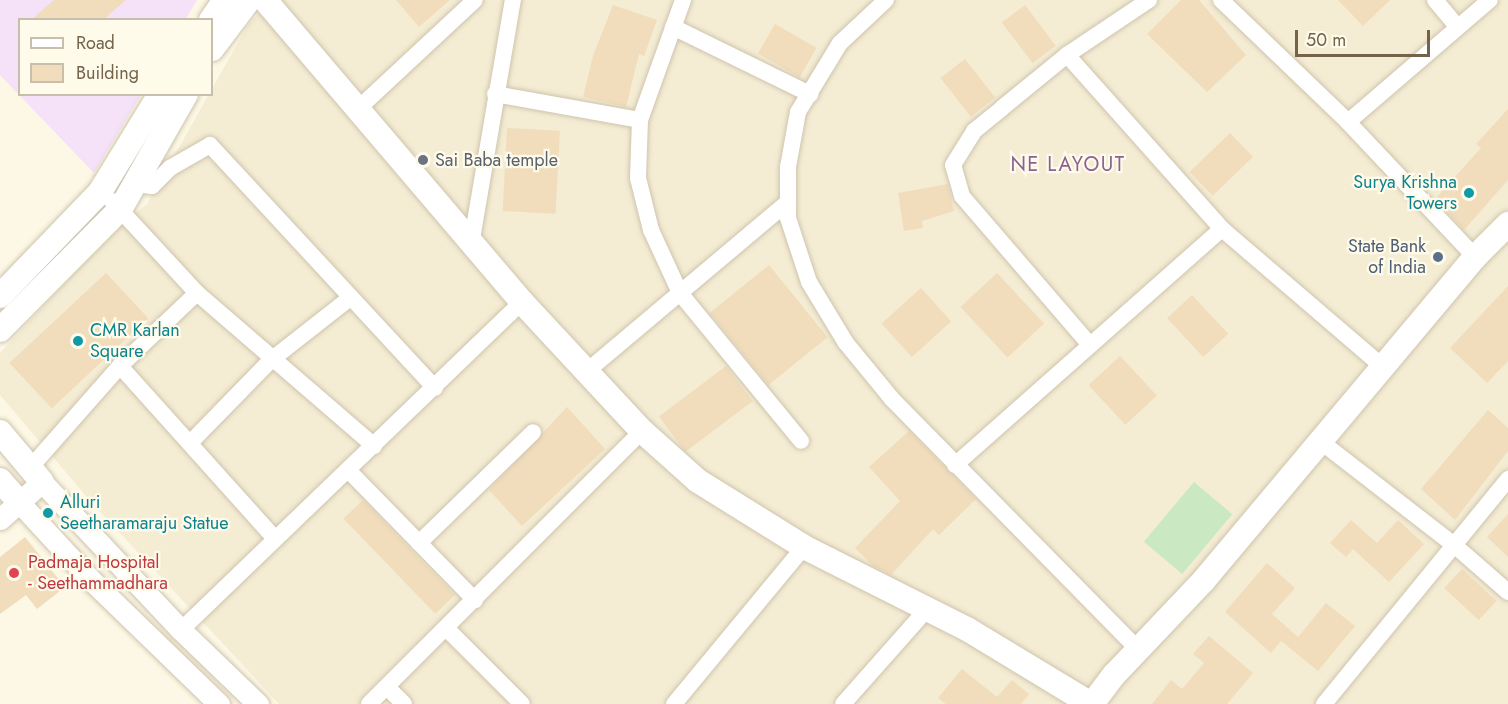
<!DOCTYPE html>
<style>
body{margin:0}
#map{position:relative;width:1508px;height:704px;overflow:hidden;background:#fcf8e5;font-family:Jost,sans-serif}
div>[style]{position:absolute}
.residential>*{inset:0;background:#f4ecd3}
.education>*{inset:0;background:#f5e1f8}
.green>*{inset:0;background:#cae9c3;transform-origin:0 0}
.building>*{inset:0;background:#f1ddbc;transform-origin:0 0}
.roads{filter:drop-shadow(0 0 2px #cfc4ae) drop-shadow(0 0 2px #cfc4ae)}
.minor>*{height:16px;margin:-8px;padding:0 8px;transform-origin:8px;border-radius:8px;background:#fff}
.tertiary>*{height:21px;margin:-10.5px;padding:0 10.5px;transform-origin:10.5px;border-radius:10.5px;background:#fff}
.secondary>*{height:24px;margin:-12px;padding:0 12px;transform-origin:12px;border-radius:12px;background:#fff}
.dots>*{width:16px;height:16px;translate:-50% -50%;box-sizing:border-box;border:3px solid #fffbeb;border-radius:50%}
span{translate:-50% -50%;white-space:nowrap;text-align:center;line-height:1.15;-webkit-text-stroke:4.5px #fffbeb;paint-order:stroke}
.worship-label{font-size:18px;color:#5b616d}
.left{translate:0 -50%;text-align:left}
.culture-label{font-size:18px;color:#0d838f}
.right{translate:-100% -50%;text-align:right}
.service-label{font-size:18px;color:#4e5e75}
.health-label{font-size:18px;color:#be3a42}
.neighbourhood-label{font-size:20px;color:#8c6291;letter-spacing:1.5px}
.legend{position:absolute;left:18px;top:18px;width:195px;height:78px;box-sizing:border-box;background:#fffbeb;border:2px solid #c7beab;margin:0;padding:8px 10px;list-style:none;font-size:18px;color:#74634a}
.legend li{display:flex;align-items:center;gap:12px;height:30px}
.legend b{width:30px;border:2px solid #c7beab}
.scale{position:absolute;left:1295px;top:30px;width:135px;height:27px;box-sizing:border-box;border:3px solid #74634a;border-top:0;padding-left:8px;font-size:18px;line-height:21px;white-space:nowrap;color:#74634a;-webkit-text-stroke:4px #fffbeb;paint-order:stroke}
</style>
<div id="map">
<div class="residential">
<div style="clip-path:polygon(271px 0,1508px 0,1508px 704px,279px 704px,92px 503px,0 395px,0 353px,116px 228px,147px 204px,248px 25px)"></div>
</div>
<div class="education">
<div style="clip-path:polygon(0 0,197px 0,186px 19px,20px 20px,20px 94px,141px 95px,94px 173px,0 75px)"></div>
</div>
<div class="green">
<div style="left:1194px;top:482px;width:50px;height:78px;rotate:40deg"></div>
</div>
<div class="building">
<div style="clip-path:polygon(54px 0,126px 0,103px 20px,31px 20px)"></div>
<div style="clip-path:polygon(396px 0,450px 0,419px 27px)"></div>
<div style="clip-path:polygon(1181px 0,1199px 0,1246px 55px,1207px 92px,1147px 34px)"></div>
<div style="clip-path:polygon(1338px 0,1390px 0,1363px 26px)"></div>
<div style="clip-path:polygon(613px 5px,657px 20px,644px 56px,639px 54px,626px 107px,583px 97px,593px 56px)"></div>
<div style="left:1025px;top:5px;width:51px;height:29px;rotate:53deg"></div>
<div style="left:775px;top:24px;width:48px;height:34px;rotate:30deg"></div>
<div style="left:965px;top:59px;width:49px;height:31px;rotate:52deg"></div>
<div style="clip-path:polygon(1508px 109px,1508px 180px,1464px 230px,1435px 199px,1481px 148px,1476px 144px)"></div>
<div style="left:507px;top:128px;width:53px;height:83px;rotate:3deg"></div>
<div style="left:1230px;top:133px;width:33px;height:56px;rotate:46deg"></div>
<div style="clip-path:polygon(948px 184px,954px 211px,922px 221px,923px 228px,904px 231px,898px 193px)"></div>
<div style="left:769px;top:265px;width:93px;height:76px;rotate:51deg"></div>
<div style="left:106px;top:273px;width:62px;height:132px;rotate:47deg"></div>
<div style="left:997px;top:273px;width:69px;height:50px;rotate:47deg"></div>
<div style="clip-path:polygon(1508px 286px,1508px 361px,1487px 383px,1450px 348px)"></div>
<div style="left:921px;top:288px;width:45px;height:53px;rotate:48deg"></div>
<div style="left:1192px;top:295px;width:53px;height:34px;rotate:47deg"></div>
<div style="left:1120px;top:356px;width:54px;height:43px;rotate:47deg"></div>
<div style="left:726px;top:366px;width:44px;height:84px;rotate:53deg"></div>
<div style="clip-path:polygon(567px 407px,605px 449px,522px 526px,489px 490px)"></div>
<div style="clip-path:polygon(1488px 410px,1508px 428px,1508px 451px,1455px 520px,1421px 489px)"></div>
<div style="clip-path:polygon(909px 431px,976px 499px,939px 535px,933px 529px,891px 575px,873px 566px,855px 548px,900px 501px,869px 467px)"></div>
<div style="left:363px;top:500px;width:132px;height:27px;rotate:46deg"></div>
<div style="clip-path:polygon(1508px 514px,1508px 557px,1487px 537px)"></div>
<div style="clip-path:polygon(1351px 520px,1377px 543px,1398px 520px,1424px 544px,1389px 582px,1353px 549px,1346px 557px,1330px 543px)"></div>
<div style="clip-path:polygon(25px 537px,65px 587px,37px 609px,26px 595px,0 614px,0 557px)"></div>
<div style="clip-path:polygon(1267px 563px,1295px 588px,1272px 614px,1298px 637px,1326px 603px,1355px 626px,1318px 671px,1281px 641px,1271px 653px,1225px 612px)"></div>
<div style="left:1462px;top:569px;width:47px;height:26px;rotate:43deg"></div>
<div style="clip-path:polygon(1209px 636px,1253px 673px,1227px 704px,1152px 704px,1171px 680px,1182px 689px,1204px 663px,1193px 654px)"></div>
<div style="clip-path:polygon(962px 669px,997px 697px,1012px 680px,1029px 694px,1021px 704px,946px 704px,938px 698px)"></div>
</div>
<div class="roads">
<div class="minor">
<div style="left:683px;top:0;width:127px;rotate:109.7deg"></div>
<div style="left:640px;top:120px;width:58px;rotate:92deg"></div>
<div style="left:638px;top:178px;width:54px;rotate:76deg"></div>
<div style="left:651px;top:230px;width:69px;rotate:65.3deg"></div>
<div style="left:680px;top:293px;width:191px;rotate:50.7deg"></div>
<div style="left:886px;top:0;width:63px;rotate:136.9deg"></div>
<div style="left:840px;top:43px;width:81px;rotate:121.3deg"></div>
<div style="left:798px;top:112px;width:56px;rotate:100.3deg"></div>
<div style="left:788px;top:167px;width:51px;rotate:90deg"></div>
<div style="left:788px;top:218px;width:67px;rotate:71.8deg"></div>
<div style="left:809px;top:282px;width:71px;rotate:58.8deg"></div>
<div style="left:846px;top:343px;width:72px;rotate:50.6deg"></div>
<div style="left:892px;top:399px;width:354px;rotate:45.5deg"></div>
<div style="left:1221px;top:0;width:176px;rotate:43.8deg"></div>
<div style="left:1348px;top:122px;width:185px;rotate:46.7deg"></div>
<div style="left:1435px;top:0;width:35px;rotate:50deg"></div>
<div style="left:673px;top:27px;width:153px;rotate:26.1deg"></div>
<div style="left:1067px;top:55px;width:233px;rotate:48.3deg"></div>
<div style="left:1222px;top:229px;width:212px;rotate:40.6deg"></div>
<div style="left:495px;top:94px;width:147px;rotate:10.2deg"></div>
<div style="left:359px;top:108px;width:158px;rotate:-43deg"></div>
<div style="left:1348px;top:122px;width:187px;rotate:-40.7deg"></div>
<div style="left:135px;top:184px;width:17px;rotate:7deg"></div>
<div style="left:152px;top:186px;width:25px;rotate:-45deg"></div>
<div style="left:170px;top:168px;width:46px;rotate:-29.9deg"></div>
<div style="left:210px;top:145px;width:331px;rotate:47.2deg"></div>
<div style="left:112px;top:201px;width:125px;rotate:47.3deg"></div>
<div style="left:197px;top:293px;width:234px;rotate:40.8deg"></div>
<div style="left:471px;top:245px;width:249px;rotate:-80.3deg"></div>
<div style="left:1090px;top:345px;width:196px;rotate:-130.7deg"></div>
<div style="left:962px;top:196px;width:32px;rotate:-106deg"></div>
<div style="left:953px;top:165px;width:40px;rotate:-58deg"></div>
<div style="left:974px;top:131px;width:36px;rotate:-39deg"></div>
<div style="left:1002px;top:108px;width:84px;rotate:-39.2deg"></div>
<div style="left:1067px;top:55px;width:99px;rotate:-33.9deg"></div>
<div style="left:120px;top:366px;width:232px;rotate:48.1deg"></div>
<div style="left:586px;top:372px;width:264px;rotate:-40.1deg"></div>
<div style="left:1320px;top:441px;width:168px;rotate:37.8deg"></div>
<div style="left:1453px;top:544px;width:73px;rotate:41.1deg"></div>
<div style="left:191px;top:442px;width:115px;rotate:-45.7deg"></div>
<div style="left:271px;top:360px;width:100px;rotate:-38.1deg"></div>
<div style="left:955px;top:465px;width:356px;rotate:-41.5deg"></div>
<div style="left:30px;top:468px;width:136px;rotate:-48.6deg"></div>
<div style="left:120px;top:366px;width:106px;rotate:-43.5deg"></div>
<div style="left:348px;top:470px;width:182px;rotate:45.7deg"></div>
<div style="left:419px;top:543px;width:159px;rotate:-44.2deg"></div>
<div style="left:446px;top:628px;width:107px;rotate:45deg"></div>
<div style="left:181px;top:630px;width:473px;rotate:-43.9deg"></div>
<div style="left:387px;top:687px;width:24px;rotate:45deg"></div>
<div style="left:369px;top:704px;width:386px;rotate:-45deg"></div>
<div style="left:674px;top:704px;width:204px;rotate:-50.4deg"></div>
<div style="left:843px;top:704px;width:127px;rotate:-48.5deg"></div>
<div style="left:1324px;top:704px;width:291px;rotate:-50.7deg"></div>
</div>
<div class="tertiary">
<div style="left:19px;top:502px;width:108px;rotate:47.3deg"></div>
<div style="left:92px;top:581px;width:177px;rotate:44.1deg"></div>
<div style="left:0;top:519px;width:56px;rotate:-41.4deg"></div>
<div style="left:42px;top:482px;width:203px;rotate:46.8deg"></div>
<div style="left:181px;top:630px;width:107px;rotate:43.9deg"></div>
</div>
<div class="secondary">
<div style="left:265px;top:0;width:397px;rotate:49.6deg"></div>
<div style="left:522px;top:302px;width:176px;rotate:47.1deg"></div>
<div style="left:642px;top:431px;width:75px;rotate:41.8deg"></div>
<div style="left:698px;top:481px;width:125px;rotate:31.9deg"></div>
<div style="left:804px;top:547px;width:182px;rotate:26.7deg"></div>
<div style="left:967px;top:629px;width:145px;rotate:31.2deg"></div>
<div style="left:211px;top:20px;width:24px;rotate:-55deg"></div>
<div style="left:212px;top:49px;width:61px;rotate:-52.9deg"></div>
<div style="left:0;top:296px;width:144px;rotate:-46.1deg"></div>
<div style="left:100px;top:192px;width:115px;rotate:-58.5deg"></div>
<div style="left:0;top:330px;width:172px;rotate:-45.2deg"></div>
<div style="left:121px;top:208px;width:131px;rotate:-60.3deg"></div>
<div style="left:0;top:432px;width:65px;rotate:50deg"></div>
<div style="left:0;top:480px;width:29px;rotate:49deg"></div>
<div style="left:1092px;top:704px;width:36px;rotate:-53deg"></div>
<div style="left:1114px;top:675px;width:131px;rotate:-46.5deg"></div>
<div style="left:1204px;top:580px;width:422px;rotate:-50deg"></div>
<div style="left:1475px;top:257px;width:47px;rotate:-45deg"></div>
</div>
</div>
<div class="dots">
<div style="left:423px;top:160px;background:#6b7280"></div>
<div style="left:1469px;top:193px;background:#0f9aa8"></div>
<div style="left:1438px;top:257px;background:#5c6f8a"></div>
<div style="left:78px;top:341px;background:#0f9aa8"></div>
<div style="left:48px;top:513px;background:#0f9aa8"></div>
<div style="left:14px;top:573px;background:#e0444e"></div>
</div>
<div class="worship-label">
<span class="left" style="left:435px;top:160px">Sai Baba temple</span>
</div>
<div class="culture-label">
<span class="right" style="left:1457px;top:193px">Surya Krishna<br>Towers</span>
<span class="left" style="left:90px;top:341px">CMR Karlan<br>Square</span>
<span class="left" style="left:60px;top:513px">Alluri<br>Seetharamaraju Statue</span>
</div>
<div class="service-label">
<span class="right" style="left:1426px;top:257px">State Bank<br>of India</span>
</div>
<div class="health-label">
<span class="left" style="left:28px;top:573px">Padmaja Hospital<br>- Seethammadhara</span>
</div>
<div class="neighbourhood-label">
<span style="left:1068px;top:164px">NE LAYOUT</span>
</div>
<ul class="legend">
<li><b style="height:8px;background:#fff"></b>Road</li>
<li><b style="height:16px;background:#f1ddbc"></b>Building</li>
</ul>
<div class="scale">50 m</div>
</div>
